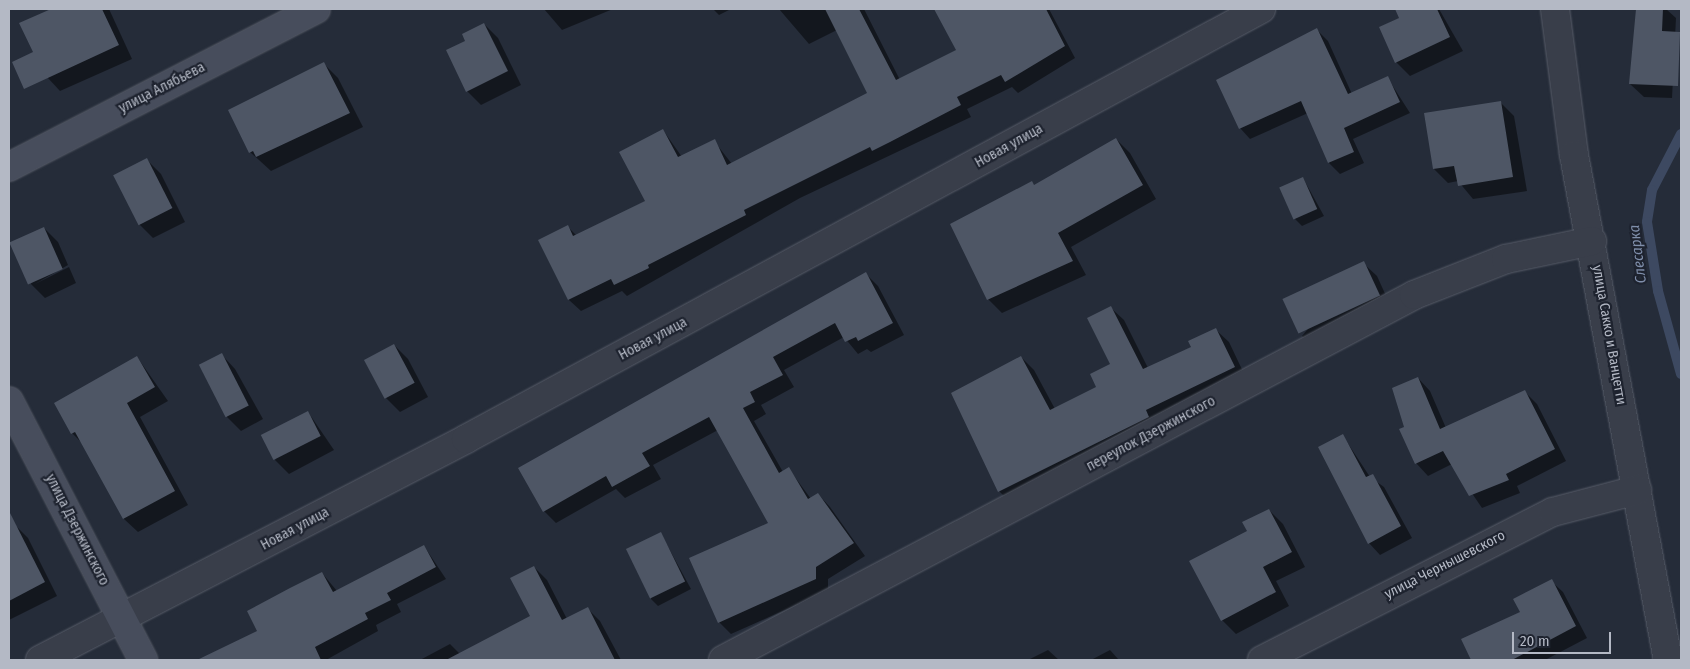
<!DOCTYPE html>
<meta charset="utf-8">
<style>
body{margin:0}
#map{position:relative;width:1690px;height:669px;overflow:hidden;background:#252c39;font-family:"Fira Sans Condensed",sans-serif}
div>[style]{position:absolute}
.shadow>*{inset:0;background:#0007}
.stream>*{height:10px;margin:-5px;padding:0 5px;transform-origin:5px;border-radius:5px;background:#3d4961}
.building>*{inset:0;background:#4e5665;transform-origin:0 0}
.roads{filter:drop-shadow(0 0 1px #575c68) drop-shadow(0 0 1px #575c68)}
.minor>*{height:28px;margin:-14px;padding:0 14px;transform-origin:14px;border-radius:14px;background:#393e4a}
.secondary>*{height:28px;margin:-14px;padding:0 14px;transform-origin:14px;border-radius:14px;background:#474d5c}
span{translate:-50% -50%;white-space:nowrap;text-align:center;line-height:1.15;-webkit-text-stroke:4.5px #1e232f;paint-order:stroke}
.street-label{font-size:14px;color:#b4b9c5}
.water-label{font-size:15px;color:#7f8eaa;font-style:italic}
.frame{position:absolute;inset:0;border:10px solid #b4b9c5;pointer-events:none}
.scale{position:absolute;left:1512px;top:632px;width:99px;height:22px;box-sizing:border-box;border:2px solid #b4b9c5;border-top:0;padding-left:6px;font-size:15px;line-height:18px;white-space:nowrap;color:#b4b9c5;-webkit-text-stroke:4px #1e232f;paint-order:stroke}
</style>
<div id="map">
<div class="shadow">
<div style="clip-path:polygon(60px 9px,109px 9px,132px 59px,60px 91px,47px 77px,22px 26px)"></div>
<div style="clip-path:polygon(544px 9px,613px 9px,562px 30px)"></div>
<div style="clip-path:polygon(713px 9px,731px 9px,719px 15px)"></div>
<div style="clip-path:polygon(779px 9px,864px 9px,900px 80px,957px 50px,935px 9px,982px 9px,990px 27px,1025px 9px,1049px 9px,1075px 58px,1018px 93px,1012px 87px,967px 109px,971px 117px,800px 198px,627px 296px,622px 291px,581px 311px,569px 300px,540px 241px,568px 227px,577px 236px,646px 201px,663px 130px,682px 157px,714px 141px,732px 164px,869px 93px,837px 30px,809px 44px)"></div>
<div style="clip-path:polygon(1420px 9px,1439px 9px,1463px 51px,1410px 76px,1396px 62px,1380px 27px)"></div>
<div style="clip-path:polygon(1637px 9px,1666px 9px,1676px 18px,1672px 98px,1644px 97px,1630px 84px)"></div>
<div style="clip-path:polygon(484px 24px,498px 38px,521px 85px,481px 105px,467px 91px)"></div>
<div style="clip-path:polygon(1317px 30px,1328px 41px,1352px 94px,1387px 77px,1410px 113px,1353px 139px,1364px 163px,1340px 174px,1329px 163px,1308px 113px,1250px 139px,1240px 128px)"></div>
<div style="clip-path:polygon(324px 64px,338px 78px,363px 127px,271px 171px,250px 152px)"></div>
<div style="clip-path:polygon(1500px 102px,1514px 116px,1527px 191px,1473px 199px,1458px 181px,1448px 183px,1434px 169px,1425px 114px)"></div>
<div style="clip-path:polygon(1116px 139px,1130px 153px,1156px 199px,1071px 247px,1086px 275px,1002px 313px,988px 299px,1035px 186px)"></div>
<div style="clip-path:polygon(147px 160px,161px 174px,185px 222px,153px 238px,139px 224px)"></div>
<div style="clip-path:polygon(1303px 178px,1324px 216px,1302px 226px,1295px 219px)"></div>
<div style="clip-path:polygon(44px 228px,58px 242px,68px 265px,35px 284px,69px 267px,76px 283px,45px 298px,31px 284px)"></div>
<div style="clip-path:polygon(1363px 263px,1377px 276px,1392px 309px,1315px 349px,1302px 336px)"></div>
<div style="clip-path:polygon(866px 274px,878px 286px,904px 335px,871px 352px,867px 349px,858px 354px,844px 337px,784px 370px,794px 387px,761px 405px,766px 414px,754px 421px,783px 472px,789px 469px,811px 499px,818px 494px,830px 507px,865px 556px,828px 579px,828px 591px,731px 634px,719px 622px,770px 524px,718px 430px,653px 465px,661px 479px,625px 498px,616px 489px,556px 523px,544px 511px)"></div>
<div style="clip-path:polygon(1111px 308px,1124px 320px,1148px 368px,1192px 347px,1216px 330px,1229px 342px,1247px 380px,1012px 504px,999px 491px,1021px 357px,1034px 370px,1055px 409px,1098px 388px,1111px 365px)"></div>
<div style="clip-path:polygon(394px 345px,408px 359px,428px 397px,400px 412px,386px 398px)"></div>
<div style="clip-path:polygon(222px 355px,235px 369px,263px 419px,241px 431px,227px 417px)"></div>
<div style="clip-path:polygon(137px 357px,168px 401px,140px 417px,188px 505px,138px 532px,124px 519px,85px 446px,72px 433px)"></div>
<div style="clip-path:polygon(1418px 378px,1430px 391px,1446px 428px,1525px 392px,1537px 404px,1566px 461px,1517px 486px,1520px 493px,1482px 508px,1452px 464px,1428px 476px,1416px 463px,1405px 428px)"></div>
<div style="clip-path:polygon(308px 412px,334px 450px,289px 474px,275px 460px)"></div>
<div style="clip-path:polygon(1343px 436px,1370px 477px,1384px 487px,1412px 538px,1380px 555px,1369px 543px)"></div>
<div style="clip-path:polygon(1269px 510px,1283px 524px,1305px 567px,1276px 581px,1289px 606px,1236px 634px,1222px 620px,1248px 531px)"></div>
<div style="clip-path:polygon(15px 525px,28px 538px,57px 596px,9px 620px,9px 527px)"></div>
<div style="clip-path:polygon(661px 534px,691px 589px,658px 606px,651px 599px)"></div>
<div style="clip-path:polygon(424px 546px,446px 579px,397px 604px,401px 612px,376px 625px,378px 631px,326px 660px,200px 660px,259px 631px,322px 573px,337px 591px)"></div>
<div style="clip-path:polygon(534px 567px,547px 580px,567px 619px,588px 609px,600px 621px,621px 660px,420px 660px,450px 644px,460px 654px,532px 617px)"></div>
<div style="clip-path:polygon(1551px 581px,1563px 592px,1587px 638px,1545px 660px,1474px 660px,1463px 640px,1521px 612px)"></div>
<div style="clip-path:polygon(1048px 650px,1059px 660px,1028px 660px)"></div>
<div style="clip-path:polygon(1110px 650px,1119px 660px,1091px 660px)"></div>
</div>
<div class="stream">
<div style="left:1681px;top:134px;width:63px;rotate:117.4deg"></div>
<div style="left:1652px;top:190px;width:32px;rotate:99deg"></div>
<div style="left:1647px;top:222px;width:70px;rotate:80.9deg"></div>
<div style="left:1658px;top:291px;width:86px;rotate:74.5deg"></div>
</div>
<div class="building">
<div style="clip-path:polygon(51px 9px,102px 9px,119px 45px,24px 89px,12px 62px,33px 52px,19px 23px)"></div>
<div style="clip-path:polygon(825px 9px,859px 9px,896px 80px,956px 50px,934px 9px,1046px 9px,1065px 46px,1005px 82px,1001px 75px,957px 97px,961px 105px,890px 142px,872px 151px,870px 147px,744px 210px,746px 215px,648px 265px,649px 268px,614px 285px,611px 279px,568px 300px,538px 240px,568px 225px,573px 236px,645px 201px,619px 152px,663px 129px,678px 157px,715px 139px,727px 165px,867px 93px)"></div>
<div style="clip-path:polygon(1395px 9px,1437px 9px,1450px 37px,1395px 63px,1379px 27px,1399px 18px)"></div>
<div style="clip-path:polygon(1636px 9px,1663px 9px,1662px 31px,1680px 32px,1678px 86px,1629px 84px)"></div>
<div style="clip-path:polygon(484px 23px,508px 71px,466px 92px,446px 50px,465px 41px,462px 34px)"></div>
<div style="clip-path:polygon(1317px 28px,1348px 94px,1388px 76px,1400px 102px,1344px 128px,1354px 152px,1328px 163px,1301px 101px,1239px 129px,1216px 80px)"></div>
<div style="clip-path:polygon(324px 62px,350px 113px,256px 157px,253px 151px,249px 153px,228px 110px)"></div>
<div style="clip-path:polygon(1501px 101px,1513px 177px,1458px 186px,1454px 166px,1433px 169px,1424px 113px)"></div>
<div style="clip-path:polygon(1116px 138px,1143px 185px,1058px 233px,1073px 261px,987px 300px,950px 224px,1032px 181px,1034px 185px)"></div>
<div style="left:147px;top:158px;width:56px;height:38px;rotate:63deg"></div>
<div style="left:1303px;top:177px;width:35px;height:26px;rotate:66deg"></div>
<div style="left:44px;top:227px;width:46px;height:38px;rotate:66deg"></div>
<div style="left:1364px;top:261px;width:38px;height:90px;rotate:65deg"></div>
<div style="clip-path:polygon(866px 272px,893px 323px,858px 341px,856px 337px,845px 342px,835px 323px,773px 357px,783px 375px,750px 392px,755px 402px,743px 408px,779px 473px,789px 467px,808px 499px,818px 493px,854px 543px,816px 567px,816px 579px,718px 623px,689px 558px,768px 523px,709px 417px,642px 453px,650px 466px,612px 487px,606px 476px,543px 512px,518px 468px)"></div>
<div style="clip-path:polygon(1111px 306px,1143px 369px,1191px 347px,1188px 341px,1216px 328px,1235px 367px,1146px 410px,1149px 417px,998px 492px,951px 393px,1021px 356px,1050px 410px,1096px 387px,1090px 374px,1110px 364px,1087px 318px)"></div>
<div style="left:394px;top:344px;width:44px;height:34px;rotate:62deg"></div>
<div style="left:222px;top:353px;width:59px;height:26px;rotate:63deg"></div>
<div style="clip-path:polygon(137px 356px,155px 387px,127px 403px,175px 491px,123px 519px,75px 432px,71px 434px,54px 403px)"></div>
<div style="clip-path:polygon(1418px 377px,1440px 429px,1525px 390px,1555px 449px,1506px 474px,1509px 480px,1469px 496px,1443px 451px,1415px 464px,1399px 429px,1404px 427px,1392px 388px)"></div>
<div style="left:308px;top:411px;width:28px;height:53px;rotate:63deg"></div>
<div style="clip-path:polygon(1343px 434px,1366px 477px,1373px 474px,1401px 526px,1368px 544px,1318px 447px)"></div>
<div style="clip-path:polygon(1269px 509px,1292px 552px,1263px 567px,1276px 592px,1221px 621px,1189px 561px,1247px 531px,1242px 522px)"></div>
<div style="clip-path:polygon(9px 511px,45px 582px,9px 601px)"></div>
<div style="left:661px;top:532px;width:55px;height:39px;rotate:64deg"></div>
<div style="clip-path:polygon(424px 545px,436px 567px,387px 593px,391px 600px,365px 613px,368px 619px,315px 647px,321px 660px,197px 660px,257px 631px,247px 611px,290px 588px,322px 572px,333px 592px)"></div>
<div style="clip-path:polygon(534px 566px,562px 620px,588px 607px,615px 660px,446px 660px,530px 616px,510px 578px)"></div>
<div style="clip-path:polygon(1552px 579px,1576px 626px,1512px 660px,1471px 660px,1461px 639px,1520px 612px,1513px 599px)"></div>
</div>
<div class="roads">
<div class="minor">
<div style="left:1555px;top:9px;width:147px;rotate:82.6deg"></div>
<div style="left:1574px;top:155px;width:514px;rotate:79.46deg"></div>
<div style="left:40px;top:660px;width:480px;rotate:-27.4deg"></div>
<div style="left:466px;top:439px;width:904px;rotate:-28.41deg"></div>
<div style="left:723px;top:660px;width:781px;rotate:-27.84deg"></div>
<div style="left:1414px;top:295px;width:99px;rotate:-21.4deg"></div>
<div style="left:1506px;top:259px;width:88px;rotate:-11.8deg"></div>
<div style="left:1262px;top:660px;width:326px;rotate:-27deg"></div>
<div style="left:1553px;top:512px;width:87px;rotate:-14.7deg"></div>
</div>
<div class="secondary">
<div style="left:9px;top:167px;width:345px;rotate:-27.2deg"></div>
<div style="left:9px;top:401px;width:292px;rotate:62.6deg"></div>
</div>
</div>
<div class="street-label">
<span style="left:162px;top:88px;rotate:-27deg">улица Алябьева</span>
<span style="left:1009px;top:146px;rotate:-29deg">Новая улица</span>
<span style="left:1609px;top:335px;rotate:80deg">улица Сакко и Ванцетти</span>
<span style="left:653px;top:339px;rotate:-28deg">Новая улица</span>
<span style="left:1151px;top:434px;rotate:-28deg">переулок Дзержинского</span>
<span style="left:295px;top:529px;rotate:-28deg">Новая улица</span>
<span style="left:77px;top:530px;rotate:63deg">улица Дзержинского</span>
<span style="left:1445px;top:565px;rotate:-27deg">улица Чернышевского</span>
</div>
<div class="water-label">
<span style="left:1638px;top:254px;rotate:-97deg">Слесарка</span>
</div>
<div class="frame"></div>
<div class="scale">20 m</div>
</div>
